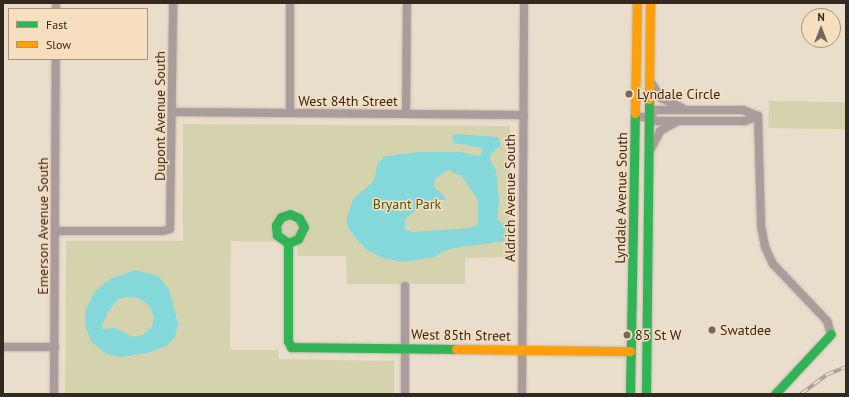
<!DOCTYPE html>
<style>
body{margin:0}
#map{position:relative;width:849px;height:397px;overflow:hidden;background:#e9ddcc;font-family:"PT Sans",sans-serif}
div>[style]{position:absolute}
.green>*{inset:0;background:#d5d3ae;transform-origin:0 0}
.water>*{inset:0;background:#84d8d9}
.roads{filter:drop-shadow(0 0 1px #c6bcaf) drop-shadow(0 0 1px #c6bcaf)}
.street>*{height:8px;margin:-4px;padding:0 4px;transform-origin:4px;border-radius:4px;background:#a99c9b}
.fast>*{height:9px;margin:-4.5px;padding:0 4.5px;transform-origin:4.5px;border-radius:4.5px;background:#30b455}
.slow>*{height:9px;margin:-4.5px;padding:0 4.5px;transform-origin:4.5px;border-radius:4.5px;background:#ff9f0a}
.rail>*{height:4px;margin-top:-2px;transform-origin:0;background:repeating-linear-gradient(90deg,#f6debf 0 8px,#a89c96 0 16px);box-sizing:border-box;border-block:1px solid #a89c96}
.dots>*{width:11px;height:11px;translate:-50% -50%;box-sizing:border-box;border:2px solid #f6debf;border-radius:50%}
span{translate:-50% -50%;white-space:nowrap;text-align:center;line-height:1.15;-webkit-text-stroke:3px #f6debf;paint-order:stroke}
.poi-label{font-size:14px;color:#33291e}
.left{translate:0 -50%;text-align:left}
.street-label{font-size:14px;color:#33291e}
.park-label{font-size:14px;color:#505414}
.frame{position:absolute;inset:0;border:4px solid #33291e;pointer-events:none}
.legend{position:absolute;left:8px;top:8px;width:140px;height:52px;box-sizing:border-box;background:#f6debf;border:1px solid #a8967f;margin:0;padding:5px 7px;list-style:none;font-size:12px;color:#33291e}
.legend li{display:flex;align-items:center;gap:8px;height:20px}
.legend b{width:20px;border:1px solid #a8967f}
.north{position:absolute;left:801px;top:8px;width:40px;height:40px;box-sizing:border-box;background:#f6debf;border:1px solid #a8967f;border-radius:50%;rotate:0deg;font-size:11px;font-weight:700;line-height:16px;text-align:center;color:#33291e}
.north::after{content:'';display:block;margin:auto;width:14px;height:18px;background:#73685b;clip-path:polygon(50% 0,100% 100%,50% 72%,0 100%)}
</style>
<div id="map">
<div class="green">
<div style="left:769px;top:101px;width:77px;height:27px;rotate:1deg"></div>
<div style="clip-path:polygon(183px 124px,510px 126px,510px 257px,465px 258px,465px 284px,347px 284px,346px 256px,298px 256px,297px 242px,231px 241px,230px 350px,278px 350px,279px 359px,394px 361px,394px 394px,65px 394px,66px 241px,183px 241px)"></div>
</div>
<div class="water">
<div style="clip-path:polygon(evenodd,456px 134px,498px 137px,501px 145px,491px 154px,490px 160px,496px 170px,499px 202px,497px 220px,505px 224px,504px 241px,449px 249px,434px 257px,404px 262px,382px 258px,367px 250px,353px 235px,347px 225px,347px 217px,353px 199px,374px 181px,377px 164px,385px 156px,419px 152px,460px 152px,478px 156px,482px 153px,482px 148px,454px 143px,452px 136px,456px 134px,448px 170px,462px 176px,478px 200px,478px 224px,471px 228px,412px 232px,405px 229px,405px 219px,425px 203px,447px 199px,434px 187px,435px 179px,448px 170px)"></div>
<div style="clip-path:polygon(evenodd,136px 270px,158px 276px,169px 289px,178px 324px,175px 337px,166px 346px,151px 352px,123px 357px,106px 354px,91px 341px,86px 328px,85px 311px,95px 291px,112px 278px,136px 270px,125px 297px,139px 298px,150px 307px,154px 317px,152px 326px,143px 335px,133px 337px,115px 328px,103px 329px,102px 325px,108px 312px,116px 301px,125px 297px)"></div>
</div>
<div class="roads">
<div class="street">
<div style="left:56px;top:9px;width:6px;rotate:-90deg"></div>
<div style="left:651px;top:82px;width:19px;rotate:58deg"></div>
<div style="left:661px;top:98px;width:23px;rotate:25deg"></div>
<div style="left:173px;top:112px;width:351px;rotate:0.5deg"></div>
<div style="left:290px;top:113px;width:110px;rotate:-90deg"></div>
<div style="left:406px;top:114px;width:111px;rotate:-89.5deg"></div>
<div style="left:758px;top:116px;width:110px;rotate:88.4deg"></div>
<div style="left:761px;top:226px;width:21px;rotate:79deg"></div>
<div style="left:765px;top:247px;width:19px;rotate:65deg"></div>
<div style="left:773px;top:264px;width:79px;rotate:46.5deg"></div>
<div style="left:827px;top:321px;width:14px;rotate:73deg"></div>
<div style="left:636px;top:117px;width:13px"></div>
<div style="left:649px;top:117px;width:8px;rotate:30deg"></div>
<div style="left:656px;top:121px;width:89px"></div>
<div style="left:745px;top:121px;width:14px;rotate:-21deg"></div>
<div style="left:649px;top:117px;width:10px;rotate:-45deg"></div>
<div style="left:656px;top:110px;width:87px"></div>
<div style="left:743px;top:110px;width:16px;rotate:22deg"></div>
<div style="left:651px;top:149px;width:20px;rotate:-63deg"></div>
<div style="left:660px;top:131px;width:18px;rotate:-29deg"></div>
<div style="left:56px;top:231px;width:107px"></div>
<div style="left:163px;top:231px;width:7px;rotate:-16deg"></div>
<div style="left:170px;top:229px;width:226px;rotate:-89.2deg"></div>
<div style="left:3px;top:347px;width:52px"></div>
<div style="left:54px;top:394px;width:335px;rotate:-89.7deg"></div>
<div style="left:405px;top:394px;width:108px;rotate:-90deg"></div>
<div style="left:522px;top:394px;width:391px;rotate:-89.7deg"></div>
</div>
<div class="fast">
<div style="left:288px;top:243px;width:14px;rotate:-144deg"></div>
<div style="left:277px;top:235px;width:10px;rotate:-96deg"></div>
<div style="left:276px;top:225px;width:9px;rotate:-58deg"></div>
<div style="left:281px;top:217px;width:9px;rotate:-18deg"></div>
<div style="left:290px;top:214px;width:10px;rotate:24deg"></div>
<div style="left:299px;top:218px;width:10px;rotate:61deg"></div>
<div style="left:304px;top:227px;width:13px;rotate:117deg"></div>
<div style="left:298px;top:239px;width:11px;rotate:158deg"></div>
<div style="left:288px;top:243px;width:98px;rotate:90deg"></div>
<div style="left:288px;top:341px;width:7px;rotate:63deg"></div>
<div style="left:291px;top:347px;width:165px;rotate:0.7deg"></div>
<div style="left:630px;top:394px;width:281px;rotate:-89deg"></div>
<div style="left:646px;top:394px;width:295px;rotate:-89.4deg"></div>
<div style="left:775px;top:394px;width:82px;rotate:-47deg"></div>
</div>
<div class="slow">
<div style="left:649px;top:99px;width:96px;rotate:-89.4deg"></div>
<div style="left:635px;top:113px;width:110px;rotate:-89deg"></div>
<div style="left:456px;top:349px;width:174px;rotate:0.7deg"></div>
</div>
</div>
<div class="rail">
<div style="left:801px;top:394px;width:31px;rotate:-37deg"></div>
<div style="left:826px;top:375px;width:22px;rotate:-22deg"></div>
</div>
<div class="dots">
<div style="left:629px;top:94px;background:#73685b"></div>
<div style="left:712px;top:330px;background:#73685b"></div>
<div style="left:627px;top:335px;background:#73685b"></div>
</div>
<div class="poi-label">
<span class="left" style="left:637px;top:94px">Lyndale Circle</span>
<span class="left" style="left:720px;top:330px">Swatdee</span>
<span class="left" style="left:635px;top:335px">85 St W</span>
</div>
<div class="street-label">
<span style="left:348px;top:101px">West 84th Street</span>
<span style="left:160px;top:116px;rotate:-90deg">Dupont Avenue South</span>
<span style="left:510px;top:198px;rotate:-90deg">Aldrich Avenue South</span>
<span style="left:621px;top:198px;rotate:-89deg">Lyndale Avenue South</span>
<span style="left:43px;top:226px;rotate:-90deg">Emerson Avenue South</span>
<span style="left:461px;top:335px;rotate:1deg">West 85th Street</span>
</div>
<div class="park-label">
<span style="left:407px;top:204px">Bryant Park</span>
</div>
<div class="frame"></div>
<ul class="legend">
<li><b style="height:5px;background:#30b455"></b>Fast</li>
<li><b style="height:5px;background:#ff9f0a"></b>Slow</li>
</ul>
<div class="north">N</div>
</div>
